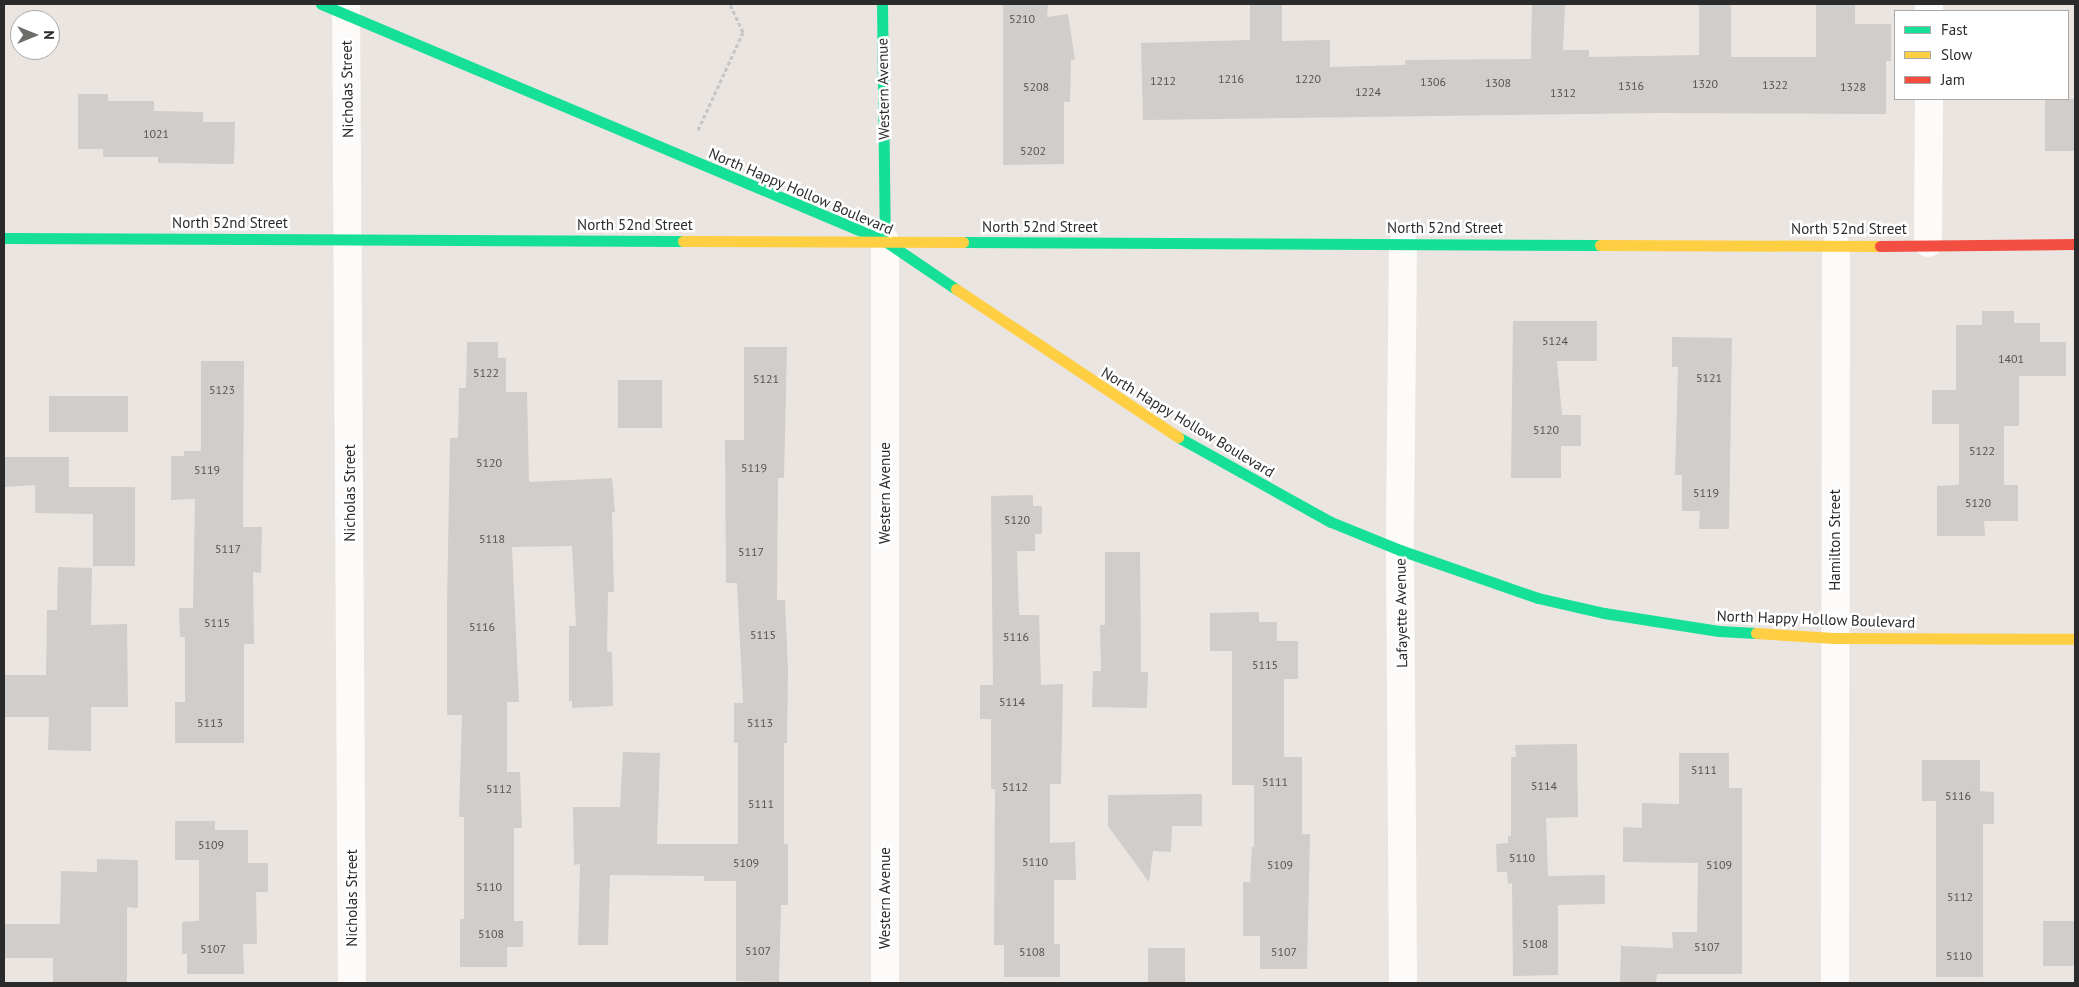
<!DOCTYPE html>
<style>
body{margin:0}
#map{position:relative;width:2079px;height:987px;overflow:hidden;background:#eae5e0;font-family:"PT Sans",sans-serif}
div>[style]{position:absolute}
.building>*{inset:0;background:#d0cdca;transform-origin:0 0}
.path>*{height:3px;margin-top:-1.5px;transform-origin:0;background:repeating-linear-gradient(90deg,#c6c6c6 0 4px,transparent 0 6.5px)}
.street>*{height:28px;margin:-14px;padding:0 14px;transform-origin:14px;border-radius:14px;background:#fcfbfa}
.fast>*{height:11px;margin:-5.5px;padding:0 5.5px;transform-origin:5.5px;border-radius:5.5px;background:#16e098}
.slow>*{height:11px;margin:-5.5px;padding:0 5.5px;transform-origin:5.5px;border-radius:5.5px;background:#ffcf43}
.jam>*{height:11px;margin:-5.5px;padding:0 5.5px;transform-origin:5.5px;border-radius:5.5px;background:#f24e42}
span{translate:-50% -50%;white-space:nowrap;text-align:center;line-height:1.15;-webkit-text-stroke:5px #fff;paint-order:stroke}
.number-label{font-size:12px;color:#555454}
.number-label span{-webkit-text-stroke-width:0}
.street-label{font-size:15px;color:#2b2b2b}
.frame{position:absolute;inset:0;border:5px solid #2b2b2b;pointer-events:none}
.legend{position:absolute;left:1894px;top:10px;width:175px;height:90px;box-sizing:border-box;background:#fff;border:1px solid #aaa;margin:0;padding:6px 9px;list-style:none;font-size:15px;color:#2b2b2b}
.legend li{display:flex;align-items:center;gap:10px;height:25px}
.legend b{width:25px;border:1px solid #aaa}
.north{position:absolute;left:10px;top:10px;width:50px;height:50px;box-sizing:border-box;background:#fff;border:1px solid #aaa;border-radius:50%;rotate:90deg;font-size:14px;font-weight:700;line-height:20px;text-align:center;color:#2b2b2b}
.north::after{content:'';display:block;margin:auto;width:18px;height:22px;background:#6e6c6a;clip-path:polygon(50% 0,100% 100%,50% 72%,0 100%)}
</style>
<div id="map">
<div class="building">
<div style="clip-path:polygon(1003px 4px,1048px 4px,1047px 17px,1068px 14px,1075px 60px,1071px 60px,1070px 102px,1064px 102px,1064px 164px,1003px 165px)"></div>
<div style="clip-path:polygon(1250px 4px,1282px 4px,1282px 41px,1330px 40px,1330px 67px,1405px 65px,1405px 60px,1531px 59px,1532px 4px,1565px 4px,1563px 50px,1589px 50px,1589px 57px,1699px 55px,1699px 4px,1731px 4px,1731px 57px,1816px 57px,1816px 4px,1855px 4px,1855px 24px,1891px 24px,1891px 61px,1886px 61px,1886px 114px,1658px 113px,1143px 120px,1141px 43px,1250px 40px)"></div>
<div style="clip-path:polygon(78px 94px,108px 94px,108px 101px,154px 101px,154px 111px,203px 112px,203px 122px,235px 122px,234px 164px,158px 163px,158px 157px,103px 157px,103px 149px,78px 149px)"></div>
<div style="left:2045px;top:99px;width:30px;height:52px"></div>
<div style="clip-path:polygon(1982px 311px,2014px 311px,2014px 323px,2040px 323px,2040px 342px,2066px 342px,2066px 376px,2019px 376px,2019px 426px,2004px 426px,2004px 485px,2018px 485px,2018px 521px,1984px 521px,1985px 536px,1937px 536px,1937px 486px,1959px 485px,1959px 424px,1932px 424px,1932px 390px,1956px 390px,1956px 325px,1982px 325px)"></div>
<div style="clip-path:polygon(1513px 321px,1597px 321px,1597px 361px,1557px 361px,1562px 415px,1581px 415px,1581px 446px,1561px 446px,1561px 478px,1511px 478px)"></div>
<div style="clip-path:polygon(1672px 337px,1732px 338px,1729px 529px,1699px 529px,1700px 511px,1682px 511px,1682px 475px,1675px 475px,1678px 367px,1672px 367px)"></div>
<div style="clip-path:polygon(467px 342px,498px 342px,498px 358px,506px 358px,506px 392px,527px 392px,529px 482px,612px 478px,615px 512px,612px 512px,614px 592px,608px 592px,607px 651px,612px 652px,613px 706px,572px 708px,572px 701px,569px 701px,569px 626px,576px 626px,572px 546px,512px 547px,519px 702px,507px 702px,507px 772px,520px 772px,522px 828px,514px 828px,514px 921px,523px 921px,523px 947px,507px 947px,507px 967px,460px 967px,460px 919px,464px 919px,464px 817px,459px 817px,462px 715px,447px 715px,447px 604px,450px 438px,458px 438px,459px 388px,466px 388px)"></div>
<div style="clip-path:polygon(744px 347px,787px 347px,784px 478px,778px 478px,777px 600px,785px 600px,788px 671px,787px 743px,784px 743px,784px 844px,788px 844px,788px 905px,781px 905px,779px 982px,736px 981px,736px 881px,704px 881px,704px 876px,610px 875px,608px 945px,578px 945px,580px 864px,574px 865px,573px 807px,620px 807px,623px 752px,660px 753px,657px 844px,738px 844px,738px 743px,734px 743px,734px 703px,743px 703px,737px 583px,726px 583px,725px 440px,744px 440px)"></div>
<div style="clip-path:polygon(201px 361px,244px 361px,243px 527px,262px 527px,261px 573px,253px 572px,254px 644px,244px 644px,244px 743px,175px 743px,175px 702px,185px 702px,185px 637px,180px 637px,179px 608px,193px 608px,195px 499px,171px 500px,171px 456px,184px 456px,184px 451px,201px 451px)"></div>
<div style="left:618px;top:380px;width:44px;height:48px"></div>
<div style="left:128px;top:396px;width:36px;height:79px;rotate:90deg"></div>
<div style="clip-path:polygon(4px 457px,69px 457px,69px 487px,135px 487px,135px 566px,93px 566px,93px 514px,35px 513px,35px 485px,4px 487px)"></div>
<div style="clip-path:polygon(1033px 495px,1033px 506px,1042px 506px,1042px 534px,1035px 534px,1035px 551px,1017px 551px,1019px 615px,1039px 615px,1041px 685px,1063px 684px,1061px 784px,1050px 784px,1050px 843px,1075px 842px,1076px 880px,1054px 880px,1054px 944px,1060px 944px,1060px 977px,1004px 977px,1004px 945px,994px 945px,995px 789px,991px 789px,991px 719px,980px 719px,980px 685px,993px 685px,991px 496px)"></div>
<div style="clip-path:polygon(1105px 552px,1140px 552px,1141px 672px,1148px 672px,1147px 708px,1092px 707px,1093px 671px,1101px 671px,1100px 625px,1105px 625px)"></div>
<div style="clip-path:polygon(58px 567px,92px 568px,91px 625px,127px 624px,128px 707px,91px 707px,91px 751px,48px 750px,49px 717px,4px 717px,4px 675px,46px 675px,47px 610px,57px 610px)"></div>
<div style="clip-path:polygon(1259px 612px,1259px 622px,1277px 622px,1277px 641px,1298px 641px,1298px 679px,1284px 679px,1284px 757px,1302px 757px,1302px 834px,1310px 834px,1307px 969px,1260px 969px,1260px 936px,1243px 936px,1243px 882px,1250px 882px,1252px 847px,1254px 847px,1254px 785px,1232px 785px,1232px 651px,1210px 651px,1210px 613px)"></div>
<div style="clip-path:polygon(1577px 744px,1578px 817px,1546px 818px,1548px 876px,1605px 875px,1605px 904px,1558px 905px,1558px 975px,1513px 976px,1512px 883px,1508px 884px,1507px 872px,1497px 872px,1496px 844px,1508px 843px,1508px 836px,1511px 836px,1511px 757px,1516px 757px,1515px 745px)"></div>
<div style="clip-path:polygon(1679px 753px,1729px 753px,1729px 788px,1742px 788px,1742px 974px,1657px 974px,1656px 983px,1620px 983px,1621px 946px,1673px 948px,1672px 932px,1697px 932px,1698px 863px,1623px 862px,1623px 827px,1642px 828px,1642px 803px,1679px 804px)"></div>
<div style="clip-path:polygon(1922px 760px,1980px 760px,1980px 791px,1994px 792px,1994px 824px,1983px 824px,1983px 977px,1936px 977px,1936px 801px,1922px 801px)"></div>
<div style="clip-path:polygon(1202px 794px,1202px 826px,1172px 826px,1171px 852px,1153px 851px,1149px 882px,1108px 826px,1108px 795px)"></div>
<div style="clip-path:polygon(175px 821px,215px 821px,215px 830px,248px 830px,248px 863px,268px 863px,268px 892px,256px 892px,257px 944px,243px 944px,244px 974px,187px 974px,187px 954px,182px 954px,182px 922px,199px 921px,199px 860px,175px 860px)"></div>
<div style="clip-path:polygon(97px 859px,138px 860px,138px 908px,127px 907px,127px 983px,53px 983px,53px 958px,4px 958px,4px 924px,60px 924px,61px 871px,97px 872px)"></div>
<div style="left:2075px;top:921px;width:45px;height:32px;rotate:90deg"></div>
<div style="left:1148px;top:948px;width:37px;height:35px"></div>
</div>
<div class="path">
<div style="left:698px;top:130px;width:108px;rotate:-65.3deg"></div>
<div style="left:743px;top:32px;width:31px;rotate:-115deg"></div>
</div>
<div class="street">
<div style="left:346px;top:4px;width:979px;rotate:89.65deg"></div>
<div style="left:1929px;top:4px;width:7px;rotate:90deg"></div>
<div style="left:885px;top:241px;width:742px;rotate:90deg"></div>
<div style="left:1403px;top:243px;width:307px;rotate:90.6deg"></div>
<div style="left:1400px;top:550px;width:433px;rotate:89.6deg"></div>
<div style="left:1928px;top:243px;width:144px;rotate:-89.6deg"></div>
<div style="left:1835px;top:983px;width:737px;rotate:-89.92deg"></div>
</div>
<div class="fast">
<div style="left:321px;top:4px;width:612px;rotate:22.79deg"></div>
<div style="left:885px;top:241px;width:86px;rotate:34.1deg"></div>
<div style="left:882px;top:4px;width:237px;rotate:89.3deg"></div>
<div style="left:4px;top:238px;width:679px;rotate:0.25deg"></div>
<div style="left:963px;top:242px;width:637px;rotate:0.27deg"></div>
<div style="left:1178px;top:437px;width:175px;rotate:29.1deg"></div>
<div style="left:1331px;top:522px;width:74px;rotate:22.1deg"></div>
<div style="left:1400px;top:550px;width:146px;rotate:19.2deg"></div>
<div style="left:1538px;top:598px;width:68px;rotate:12.8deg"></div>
<div style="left:1604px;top:613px;width:116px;rotate:8.9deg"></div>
<div style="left:1719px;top:631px;width:37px;rotate:3deg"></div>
</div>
<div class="slow">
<div style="left:683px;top:241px;width:280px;rotate:0.2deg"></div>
<div style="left:1600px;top:245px;width:280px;rotate:0.2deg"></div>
<div style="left:956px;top:289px;width:267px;rotate:33.7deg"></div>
<div style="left:1756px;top:633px;width:78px;rotate:3.7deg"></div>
<div style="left:1834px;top:638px;width:241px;rotate:0.2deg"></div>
</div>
<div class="jam">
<div style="left:1880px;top:246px;width:195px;rotate:-0.6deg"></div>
</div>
<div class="number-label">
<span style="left:1022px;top:19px">5210</span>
<span style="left:1231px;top:79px">1216</span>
<span style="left:1308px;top:79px">1220</span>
<span style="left:1163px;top:81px">1212</span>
<span style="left:1433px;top:82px">1306</span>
<span style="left:1498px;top:83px">1308</span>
<span style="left:1705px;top:84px">1320</span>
<span style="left:1775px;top:85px">1322</span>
<span style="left:1631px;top:86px">1316</span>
<span style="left:1036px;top:87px">5208</span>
<span style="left:1853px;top:87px">1328</span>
<span style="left:1368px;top:92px">1224</span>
<span style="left:1563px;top:93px">1312</span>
<span style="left:156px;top:134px">1021</span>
<span style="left:1033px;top:151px">5202</span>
<span style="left:1555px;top:341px">5124</span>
<span style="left:2011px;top:359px">1401</span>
<span style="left:486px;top:373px">5122</span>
<span style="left:1709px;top:378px">5121</span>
<span style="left:766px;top:379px">5121</span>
<span style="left:222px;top:390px">5123</span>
<span style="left:1546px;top:430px">5120</span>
<span style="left:1982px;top:451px">5122</span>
<span style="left:489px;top:463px">5120</span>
<span style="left:754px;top:468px">5119</span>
<span style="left:207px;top:470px">5119</span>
<span style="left:1706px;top:493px">5119</span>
<span style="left:1978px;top:503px">5120</span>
<span style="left:1017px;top:520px">5120</span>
<span style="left:492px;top:539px">5118</span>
<span style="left:228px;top:549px">5117</span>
<span style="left:751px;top:552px">5117</span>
<span style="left:217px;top:623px">5115</span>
<span style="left:482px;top:627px">5116</span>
<span style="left:763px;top:635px">5115</span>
<span style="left:1016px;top:637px">5116</span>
<span style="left:1265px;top:665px">5115</span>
<span style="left:1012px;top:702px">5114</span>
<span style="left:210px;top:723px">5113</span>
<span style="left:760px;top:723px">5113</span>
<span style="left:1704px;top:770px">5111</span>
<span style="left:1275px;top:782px">5111</span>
<span style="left:1544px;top:786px">5114</span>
<span style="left:1015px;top:787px">5112</span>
<span style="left:499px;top:789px">5112</span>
<span style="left:1958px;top:796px">5116</span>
<span style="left:761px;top:804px">5111</span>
<span style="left:211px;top:845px">5109</span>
<span style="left:1522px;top:858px">5110</span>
<span style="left:1035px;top:862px">5110</span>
<span style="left:746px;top:863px">5109</span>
<span style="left:1280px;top:865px">5109</span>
<span style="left:1719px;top:865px">5109</span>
<span style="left:489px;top:887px">5110</span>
<span style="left:1960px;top:897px">5112</span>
<span style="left:491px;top:934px">5108</span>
<span style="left:1535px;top:944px">5108</span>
<span style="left:1707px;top:947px">5107</span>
<span style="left:213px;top:949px">5107</span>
<span style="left:758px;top:951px">5107</span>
<span style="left:1032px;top:952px">5108</span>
<span style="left:1284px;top:952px">5107</span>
<span style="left:1959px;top:956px">5110</span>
</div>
<div class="street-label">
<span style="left:347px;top:89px;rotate:-91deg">Nicholas Street</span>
<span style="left:883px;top:89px;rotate:-91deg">Western Avenue</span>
<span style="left:801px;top:191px;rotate:23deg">North Happy Hollow Boulevard</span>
<span style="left:230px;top:223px">North 52nd Street</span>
<span style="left:635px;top:225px">North 52nd Street</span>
<span style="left:1040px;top:227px">North 52nd Street</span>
<span style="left:1445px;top:228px">North 52nd Street</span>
<span style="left:1849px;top:229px">North 52nd Street</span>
<span style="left:1188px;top:422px;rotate:31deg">North Happy Hollow Boulevard</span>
<span style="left:350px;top:493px;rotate:-90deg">Nicholas Street</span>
<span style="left:885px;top:493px;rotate:-90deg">Western Avenue</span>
<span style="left:1835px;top:540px;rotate:-90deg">Hamilton Street</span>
<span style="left:1401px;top:613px;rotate:-91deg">Lafayette Avenue</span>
<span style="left:1816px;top:619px;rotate:2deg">North Happy Hollow Boulevard</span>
<span style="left:352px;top:898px;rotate:-90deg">Nicholas Street</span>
<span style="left:885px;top:898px;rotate:-90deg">Western Avenue</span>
</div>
<div class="frame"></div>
<ul class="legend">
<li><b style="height:6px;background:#16e098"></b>Fast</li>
<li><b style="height:6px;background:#ffcf43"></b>Slow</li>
<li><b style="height:6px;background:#f24e42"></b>Jam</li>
</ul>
<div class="north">N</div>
</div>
